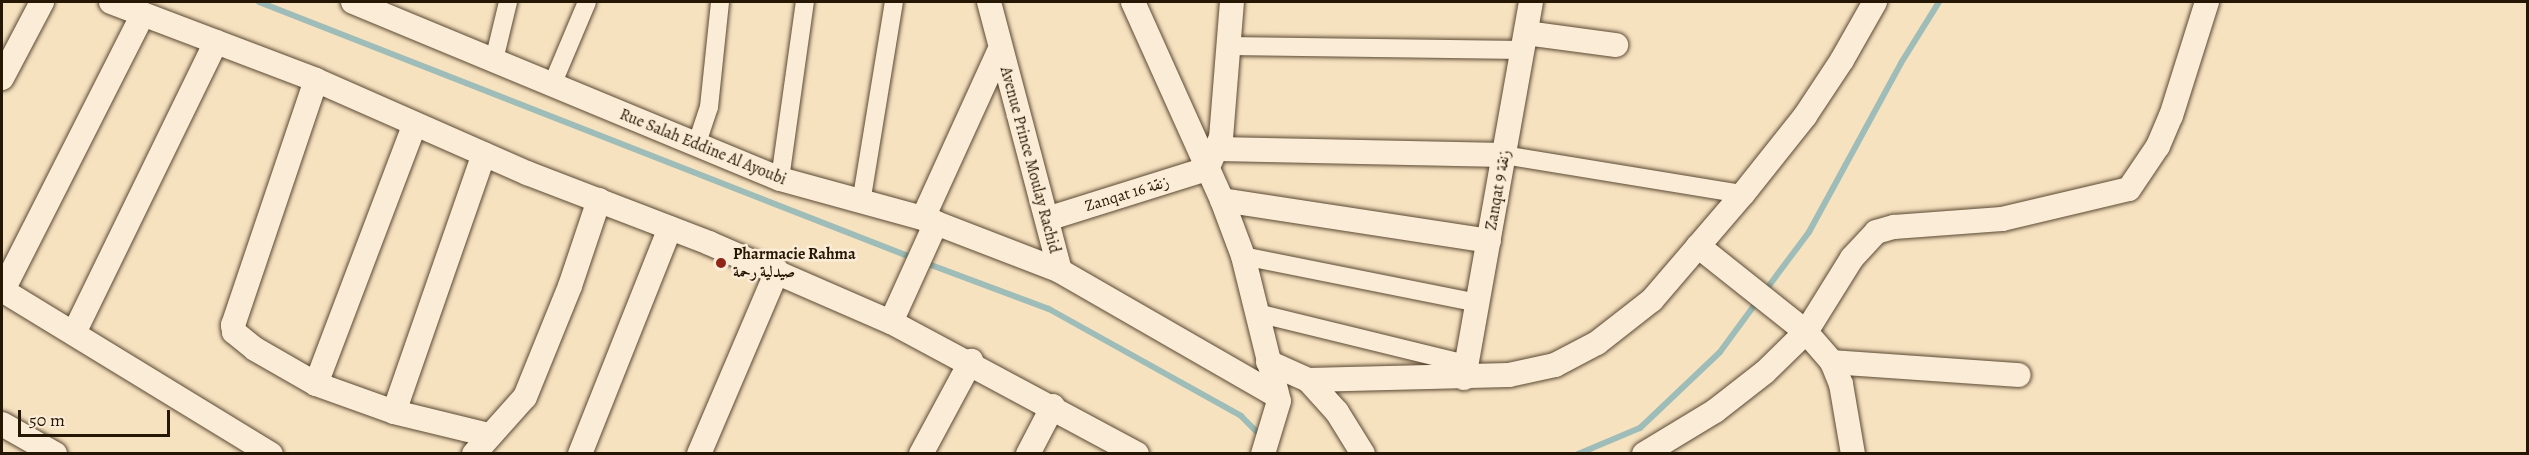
<!DOCTYPE html>
<meta charset="utf-8">
<style>
body{margin:0}
#map{position:relative;width:2529px;height:455px;overflow:hidden;background:#f7e2c0;font-family:Alegreya,Amiri,serif}
div>[style]{position:absolute}
.stream>*{height:6px;margin:-3px;padding:0 3px;transform-origin:3px;border-radius:3px;background:#9ebdb8}
.roads{filter:drop-shadow(0 0 2px #5a4933) drop-shadow(0 0 2px #5a4933)}
.pedestrian>*{height:18px;margin:-9px;padding:0 9px;transform-origin:9px;border-radius:9px;background:#faecd6}
.minor>*{height:24px;margin:-12px;padding:0 12px;transform-origin:12px;border-radius:12px;background:#faecd6}
.dots>*{width:16px;height:16px;translate:-50% -50%;box-sizing:border-box;border:3px solid #faecd6;border-radius:50%}
span{translate:-50% -50%;white-space:nowrap;text-align:center;line-height:1.15;-webkit-text-stroke:5px #faecd6;paint-order:stroke}
.street-label{font-size:16px;color:#261604}
.poi-label{font-size:16px;color:#261604;font-weight:700}
.left{translate:0 -50%;text-align:left}
.frame{position:absolute;inset:0;border:3px solid #261604;pointer-events:none}
.scale{position:absolute;left:18px;top:410px;width:152px;height:27px;box-sizing:border-box;border:3px solid #261604;border-top:0;padding-left:8px;font-size:18px;line-height:21px;white-space:nowrap;color:#261604;-webkit-text-stroke:4px #faecd6;paint-order:stroke}
</style>
<div id="map">
<div class="stream">
<div style="left:259px;top:2px;width:702px;rotate:21.38deg"></div>
<div style="left:923px;top:262px;width:134px;rotate:20.5deg"></div>
<div style="left:1049px;top:309px;width:220px;rotate:29.1deg"></div>
<div style="left:1241px;top:416px;width:28px;rotate:45deg"></div>
<div style="left:1765px;top:291px;width:74px;rotate:-53.3deg"></div>
<div style="left:1809px;top:232px;width:192px;rotate:-61.4deg"></div>
<div style="left:1901px;top:63px;width:72px;rotate:-58.1deg"></div>
<div style="left:1578px;top:454px;width:67px;rotate:-22.8deg"></div>
<div style="left:1640px;top:428px;width:110px;rotate:-43.5deg"></div>
<div style="left:1720px;top:352px;width:66px;rotate:-53.7deg"></div>
</div>
<div class="roads">
<div class="pedestrian">
<div style="left:1228px;top:46px;width:295px;rotate:0.8deg"></div>
<div style="left:494px;top:60px;width:60px;rotate:-76.4deg"></div>
<div style="left:552px;top:85px;width:90px;rotate:-67.1deg"></div>
<div style="left:696px;top:146px;width:41px;rotate:-71.6deg"></div>
<div style="left:709px;top:107px;width:106px;rotate:-84deg"></div>
<div style="left:1504px;top:155px;width:242px;rotate:9.3deg"></div>
<div style="left:780px;top:179px;width:179px;rotate:-82deg"></div>
<div style="left:861px;top:203px;width:204px;rotate:-80.7deg"></div>
<div style="left:1243px;top:256px;width:241px;rotate:11.3deg"></div>
<div style="left:1257px;top:313px;width:216px;rotate:13.7deg"></div>
</div>
<div class="minor">
<div style="left:111px;top:2px;width:219px;rotate:20.8deg"></div>
<div style="left:316px;top:80px;width:231px;rotate:23.8deg"></div>
<div style="left:527px;top:173px;width:195px;rotate:21deg"></div>
<div style="left:709px;top:243px;width:198px;rotate:23.5deg"></div>
<div style="left:891px;top:322px;width:279px;rotate:28.2deg"></div>
<div style="left:353px;top:2px;width:462px;rotate:22.5deg"></div>
<div style="left:780px;top:179px;width:148px;rotate:15.3deg"></div>
<div style="left:923px;top:218px;width:147px;rotate:21.1deg"></div>
<div style="left:1060px;top:271px;width:250px;rotate:29.9deg"></div>
<div style="left:989px;top:2px;width:278px;rotate:75.2deg"></div>
<div style="left:1133px;top:2px;width:217px;rotate:65.8deg"></div>
<div style="left:1222px;top:200px;width:60px;rotate:69.4deg"></div>
<div style="left:1243px;top:256px;width:149px;rotate:76.1deg"></div>
<div style="left:1279px;top:401px;width:55px;rotate:106.8deg"></div>
<div style="left:1526px;top:33px;width:91px;rotate:7.6deg"></div>
<div style="left:2px;top:78px;width:86px;rotate:-62.2deg"></div>
<div style="left:316px;top:80px;width:259px;rotate:108.7deg"></div>
<div style="left:233px;top:325px;width:7px;rotate:82deg"></div>
<div style="left:234px;top:332px;width:27px;rotate:39deg"></div>
<div style="left:255px;top:349px;width:70px;rotate:29.8deg"></div>
<div style="left:316px;top:384px;width:83px;rotate:19.7deg"></div>
<div style="left:394px;top:412px;width:98px;rotate:13.6deg"></div>
<div style="left:1218px;top:149px;width:286px;rotate:1.2deg"></div>
<div style="left:1222px;top:200px;width:270px;rotate:8.7deg"></div>
<div style="left:923px;top:218px;width:186px;rotate:-65.5deg"></div>
<div style="left:1047px;top:219px;width:168px;rotate:-17.4deg"></div>
<div style="left:1207px;top:169px;width:34px;rotate:-66deg"></div>
<div style="left:1221px;top:138px;width:136px;rotate:-85.4deg"></div>
<div style="left:1698px;top:246px;width:138px;rotate:38.5deg"></div>
<div style="left:1806px;top:332px;width:40px;rotate:49deg"></div>
<div style="left:1832px;top:362px;width:24px;rotate:68deg"></div>
<div style="left:1841px;top:384px;width:71px;rotate:80.3deg"></div>
<div style="left:2px;top:290px;width:315px;rotate:31.4deg"></div>
<div style="left:3px;top:290px;width:309px;rotate:-63.1deg"></div>
<div style="left:891px;top:322px;width:109px;rotate:-65.6deg"></div>
<div style="left:74px;top:333px;width:324px;rotate:-64deg"></div>
<div style="left:1268px;top:362px;width:44px;rotate:24.2deg"></div>
<div style="left:1308px;top:380px;width:43px;rotate:47.8deg"></div>
<div style="left:1337px;top:412px;width:49px;rotate:58.2deg"></div>
<div style="left:1832px;top:362px;width:187px;rotate:4deg"></div>
<div style="left:1464px;top:378px;width:382px;rotate:-79.9deg"></div>
<div style="left:1308px;top:380px;width:201px;rotate:-1.4deg"></div>
<div style="left:1509px;top:375px;width:47px;rotate:-12.3deg"></div>
<div style="left:1555px;top:365px;width:47px;rotate:-27.6deg"></div>
<div style="left:1597px;top:343px;width:70px;rotate:-38deg"></div>
<div style="left:1652px;top:300px;width:140px;rotate:-49.4deg"></div>
<div style="left:1743px;top:194px;width:100px;rotate:-51.5deg"></div>
<div style="left:1805px;top:116px;width:67px;rotate:-56.5deg"></div>
<div style="left:1842px;top:60px;width:67px;rotate:-60.4deg"></div>
<div style="left:316px;top:384px;width:278px;rotate:-69.2deg"></div>
<div style="left:394px;top:412px;width:273px;rotate:-70.8deg"></div>
<div style="left:2px;top:424px;width:61px;rotate:29.5deg"></div>
<div style="left:474px;top:454px;width:76px;rotate:-48.2deg"></div>
<div style="left:525px;top:397px;width:120px;rotate:-67.9deg"></div>
<div style="left:570px;top:286px;width:91px;rotate:-71.4deg"></div>
<div style="left:580px;top:454px;width:243px;rotate:-68.3deg"></div>
<div style="left:699px;top:454px;width:199px;rotate:-66.9deg"></div>
<div style="left:921px;top:454px;width:106px;rotate:-61.7deg"></div>
<div style="left:1028px;top:454px;width:54px;rotate:-62.5deg"></div>
<div style="left:1644px;top:454px;width:83px;rotate:-31.2deg"></div>
<div style="left:1715px;top:411px;width:63px;rotate:-38deg"></div>
<div style="left:1765px;top:372px;width:57px;rotate:-44.3deg"></div>
<div style="left:1806px;top:332px;width:87px;rotate:-58.1deg"></div>
<div style="left:1852px;top:258px;width:35px;rotate:-47deg"></div>
<div style="left:1876px;top:232px;width:19px;rotate:-16deg"></div>
<div style="left:1894px;top:227px;width:108px;rotate:-4.2deg"></div>
<div style="left:2002px;top:219px;width:130px;rotate:-13.3deg"></div>
<div style="left:2129px;top:189px;width:52px;rotate:-56deg"></div>
<div style="left:2158px;top:146px;width:33px;rotate:-67deg"></div>
<div style="left:2171px;top:116px;width:120px;rotate:-72.5deg"></div>
</div>
</div>
<div class="dots">
<div style="left:721px;top:263px;background:#8f2418"></div>
</div>
<div class="street-label">
<span style="left:703px;top:147px;rotate:22deg">Rue Salah Eddine Al Ayoubi</span>
<span style="left:1030px;top:160px;rotate:75deg">Avenue Prince Moulay Rachid</span>
<span style="left:1498px;top:190px;rotate:-80deg">Zanqat 9 زنقة</span>
<span style="left:1127px;top:194px;rotate:-17deg">Zanqat 16 زنقة</span>
</div>
<div class="poi-label">
<span class="left" style="left:733px;top:263px">Pharmacie Rahma<br>صيدلية رحمة</span>
</div>
<div class="frame"></div>
<div class="scale">50 m</div>
</div>
